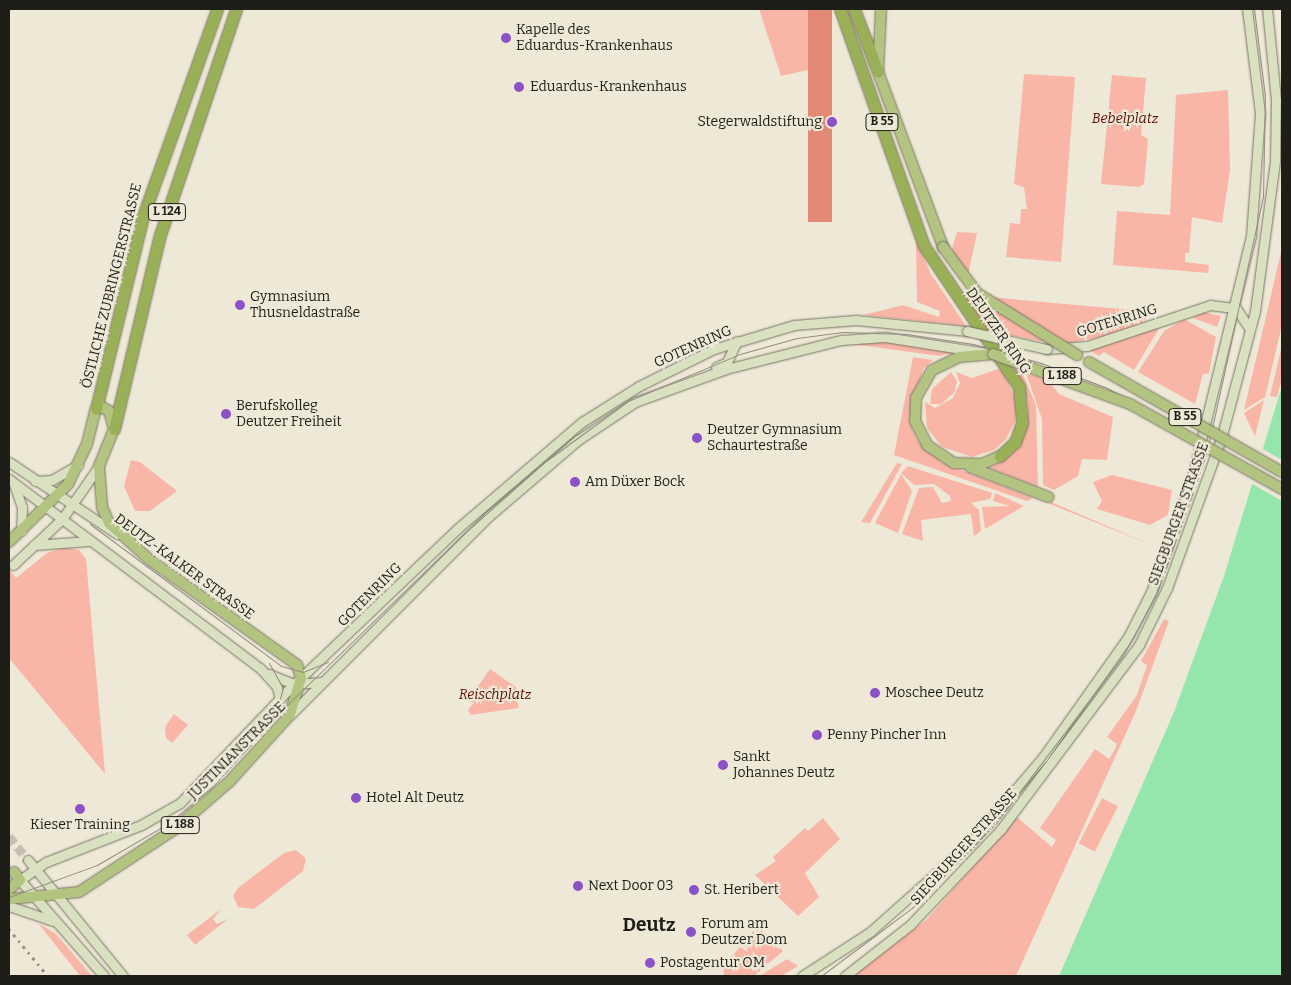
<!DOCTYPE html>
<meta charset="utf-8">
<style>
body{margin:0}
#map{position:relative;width:1291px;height:985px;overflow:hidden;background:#eee9d7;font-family:Bitter,serif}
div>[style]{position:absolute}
.green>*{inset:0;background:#f9b6a7;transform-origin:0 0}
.forest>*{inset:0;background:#e38976;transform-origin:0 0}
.water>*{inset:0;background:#94e6ac}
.pier>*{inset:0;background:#eee9d7}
.secondary-tunnel>*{height:9px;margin-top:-4.5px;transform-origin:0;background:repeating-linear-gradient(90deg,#c5c0b1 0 9px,transparent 0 13.5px)}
.roads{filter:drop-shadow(0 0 1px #787363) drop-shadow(0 0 1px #787363)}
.secondary>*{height:9px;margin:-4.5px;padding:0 4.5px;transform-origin:4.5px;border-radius:4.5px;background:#d9e1c0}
.primary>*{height:10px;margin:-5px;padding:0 5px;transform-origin:5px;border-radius:5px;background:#b3c480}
.trunk>*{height:11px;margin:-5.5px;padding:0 5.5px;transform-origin:5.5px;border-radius:5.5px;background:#9ab056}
.tram>*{height:1px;margin:-0.5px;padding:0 0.5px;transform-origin:0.5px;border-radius:0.5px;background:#918d80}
.rail>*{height:2.5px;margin-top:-1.25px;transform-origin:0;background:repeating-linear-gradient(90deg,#918d80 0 2.5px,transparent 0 7.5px)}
.bridges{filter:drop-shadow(0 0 1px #787363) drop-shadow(0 0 1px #787363)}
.secondary-bridge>*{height:9px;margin:-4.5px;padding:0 4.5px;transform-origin:4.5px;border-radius:4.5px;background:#d9e1c0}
.primary-bridge>*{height:10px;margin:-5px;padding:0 5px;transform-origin:5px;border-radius:5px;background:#b3c480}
.dots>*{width:14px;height:14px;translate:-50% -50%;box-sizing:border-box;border:2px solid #eee9d7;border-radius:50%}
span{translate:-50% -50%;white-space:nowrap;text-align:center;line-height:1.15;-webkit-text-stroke:4px #eee9d7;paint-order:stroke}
.shield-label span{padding:1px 4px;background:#eee9d7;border:1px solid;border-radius:4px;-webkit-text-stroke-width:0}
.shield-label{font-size:12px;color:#1f1d17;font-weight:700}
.poi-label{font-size:14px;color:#1f1d17}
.left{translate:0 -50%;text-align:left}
.right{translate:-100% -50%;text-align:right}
.park-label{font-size:14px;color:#5e0c00;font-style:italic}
.street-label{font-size:14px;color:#1f1d17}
.district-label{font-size:19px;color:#1f1d17;font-weight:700}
.frame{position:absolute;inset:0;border:10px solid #1f1d17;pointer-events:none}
</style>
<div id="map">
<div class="green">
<div style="clip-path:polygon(759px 9px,808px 9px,831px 65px,781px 76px)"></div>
<div style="clip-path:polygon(1024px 74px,1075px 77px,1061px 262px,1006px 257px,1010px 223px,1020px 224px,1021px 209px,1027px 209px,1024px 187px,1014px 184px)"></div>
<div style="clip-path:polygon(1112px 75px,1146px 78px,1141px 135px,1148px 139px,1144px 184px,1139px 187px,1101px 184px)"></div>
<div style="clip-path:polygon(1228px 90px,1230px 170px,1222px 223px,1192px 217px,1189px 253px,1185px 253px,1185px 262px,1209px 265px,1208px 273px,1113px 265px,1117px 211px,1170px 215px,1176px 95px)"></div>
<div style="clip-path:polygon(957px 232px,977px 233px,968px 275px,952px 249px)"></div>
<div style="clip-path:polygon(916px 240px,931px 274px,966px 326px,863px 315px,903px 305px,939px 317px,940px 311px,917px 302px)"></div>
<div style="clip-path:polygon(1282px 248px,1282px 325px,1265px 397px,1244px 410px)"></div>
<div style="clip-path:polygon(953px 288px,979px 296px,1143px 311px,1148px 316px,1143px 323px,1106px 336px,1069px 343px,1039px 341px,985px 330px)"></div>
<div style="clip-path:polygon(1203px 312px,1221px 316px,1217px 327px,1193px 318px)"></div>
<div style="clip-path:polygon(1184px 319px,1216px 337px,1209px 373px,1203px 374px,1195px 404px,1138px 372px,1164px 331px)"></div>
<div style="clip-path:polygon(1160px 327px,1134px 370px,1104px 352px,1099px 356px,1089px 350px)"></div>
<div style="clip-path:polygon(871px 341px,927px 346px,956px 352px,939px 356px,852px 344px)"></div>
<div style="clip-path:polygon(1282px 345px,1282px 378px,1277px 397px,1270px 396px)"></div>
<div style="clip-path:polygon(913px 357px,933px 360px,924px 368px,911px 402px,912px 429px,918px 441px,943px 463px,1033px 498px,1027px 501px,894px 455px)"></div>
<div style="clip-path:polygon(1001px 368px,1016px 399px,1015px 422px,1006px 439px,994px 450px,972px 457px,942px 447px,927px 428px,925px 402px,935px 408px,953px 398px,960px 383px,956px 372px,972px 378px)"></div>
<div style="clip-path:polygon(1014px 369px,1022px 372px,1036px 405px,1038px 487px,990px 468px,1014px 452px,1028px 425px,1028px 400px)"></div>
<div style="clip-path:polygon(951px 372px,957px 381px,954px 393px,941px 404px,930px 404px,932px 389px)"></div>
<div style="clip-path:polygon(1026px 373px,1049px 381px,1059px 394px,1113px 417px,1107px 460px,1082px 459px,1078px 476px,1054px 490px,1043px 485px,1042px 419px)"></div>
<div style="clip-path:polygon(1264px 400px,1255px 436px,1244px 413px)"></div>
<div style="clip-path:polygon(131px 460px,140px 462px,177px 491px,150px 511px,135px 511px,124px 486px)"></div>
<div style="clip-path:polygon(897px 463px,902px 464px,870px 523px,861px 522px)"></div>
<div style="clip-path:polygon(908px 466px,992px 493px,990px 499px,971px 503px,979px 510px,981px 531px,974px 536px,971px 514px,921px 520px,923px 541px,902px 534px,919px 488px,933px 487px,942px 503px,951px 501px,950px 496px,934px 484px,914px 485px,901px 473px)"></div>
<div style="clip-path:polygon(901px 474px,912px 491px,898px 533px,875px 523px)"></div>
<div style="clip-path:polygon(1112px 475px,1172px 490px,1168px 515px,1150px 525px,1097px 509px,1102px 501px,1093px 482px)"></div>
<div style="clip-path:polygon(995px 493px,1024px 506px,985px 529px,982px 507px,1010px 506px,993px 501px)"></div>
<div style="clip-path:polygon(1051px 502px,1156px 547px,1050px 504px)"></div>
<div style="clip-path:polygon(65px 547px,79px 550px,86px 559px,105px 774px,9px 658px,9px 569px,16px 578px,47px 553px)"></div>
<div style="clip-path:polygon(1164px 619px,1169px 621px,1136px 711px,1016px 976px,852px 976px,926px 920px,1017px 817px,1052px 847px,1056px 840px,1040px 828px,1095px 749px,1109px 759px,1114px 751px,1117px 744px,1107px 737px,1137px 695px,1147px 665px,1141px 661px)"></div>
<div style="clip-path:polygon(490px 669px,523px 692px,517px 700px,519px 708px,471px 715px,468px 710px,474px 703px,469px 699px)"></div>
<div style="clip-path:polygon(174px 714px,188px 725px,172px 743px,166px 738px,165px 727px)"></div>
<div style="left:1102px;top:798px;width:18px;height:51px;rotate:27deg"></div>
<div style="clip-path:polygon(823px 818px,840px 839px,805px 873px,819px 897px,798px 916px,755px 875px,776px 861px,773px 857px,805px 828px,808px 831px)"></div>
<div style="clip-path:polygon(296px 850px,306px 859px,303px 871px,254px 909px,238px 907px,233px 896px,238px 888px,284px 853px)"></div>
<div style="clip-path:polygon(221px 909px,213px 919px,217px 924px,229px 918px,195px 945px,187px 935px)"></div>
<div style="clip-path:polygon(38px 923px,56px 934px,92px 976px,80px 976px)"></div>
<div style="clip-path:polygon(758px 926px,783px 951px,754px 976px,724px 976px,723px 966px,740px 947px,748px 952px,743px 943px)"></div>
<div style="clip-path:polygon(787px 959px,798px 966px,781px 976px,759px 976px)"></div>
</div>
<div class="forest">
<div style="left:808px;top:9px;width:24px;height:213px"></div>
</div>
<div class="water">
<div style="clip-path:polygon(1282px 386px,1282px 976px,1059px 976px,1174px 712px,1224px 576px)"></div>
</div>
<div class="pier">
<div style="clip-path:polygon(1261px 448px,1282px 460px,1282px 501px,1249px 482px)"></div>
</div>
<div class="secondary-tunnel">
<div style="left:9px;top:836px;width:31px;rotate:52deg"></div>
</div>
<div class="roads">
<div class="secondary">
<div style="left:1047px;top:349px;width:40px;rotate:-4.3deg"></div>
<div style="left:1087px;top:346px;width:130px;rotate:-18.4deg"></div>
<div style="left:1210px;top:305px;width:26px;rotate:7deg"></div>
<div style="left:1236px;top:308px;width:24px;rotate:57deg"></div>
<div style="left:716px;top:367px;width:12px;rotate:-24deg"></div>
<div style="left:727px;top:362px;width:23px;rotate:-65deg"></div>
<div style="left:9px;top:462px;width:130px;rotate:33.7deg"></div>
<div style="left:9px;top:479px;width:314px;rotate:37deg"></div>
<div style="left:260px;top:668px;width:25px;rotate:48deg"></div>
<div style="left:277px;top:687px;width:12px;rotate:76deg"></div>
<div style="left:35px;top:481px;width:17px;rotate:-3deg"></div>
<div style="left:52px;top:480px;width:30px;rotate:-30deg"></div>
<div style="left:14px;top:484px;width:24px;rotate:71deg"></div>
<div style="left:22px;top:507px;width:24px;rotate:92deg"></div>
<div style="left:34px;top:545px;width:55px;rotate:-4.2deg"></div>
<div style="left:13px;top:565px;width:67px;rotate:-43.2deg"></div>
<div style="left:62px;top:519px;width:65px;rotate:-55.1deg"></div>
<div style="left:269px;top:674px;width:27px;rotate:22deg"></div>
<div style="left:294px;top:684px;width:28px;rotate:-4deg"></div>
<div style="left:290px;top:715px;width:281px;rotate:-45deg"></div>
<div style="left:489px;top:516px;width:117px;rotate:-40.5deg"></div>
<div style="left:578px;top:440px;width:69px;rotate:-33.7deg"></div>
<div style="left:635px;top:402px;width:97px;rotate:-19.9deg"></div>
<div style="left:726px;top:369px;width:119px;rotate:-14.2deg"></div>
<div style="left:841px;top:340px;width:44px;rotate:-3.9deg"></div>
<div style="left:885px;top:337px;width:103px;rotate:8.9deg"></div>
<div style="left:28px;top:860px;width:150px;rotate:50.7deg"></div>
<div style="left:9px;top:906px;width:46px;rotate:18.8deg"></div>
<div style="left:104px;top:976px;width:128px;rotate:-131.2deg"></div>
<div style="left:20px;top:880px;width:32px;rotate:-35deg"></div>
<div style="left:46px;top:862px;width:102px;rotate:-21.3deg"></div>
<div style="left:141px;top:825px;width:45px;rotate:-29.4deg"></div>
<div style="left:180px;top:803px;width:155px;rotate:-46.3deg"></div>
<div style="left:287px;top:691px;width:235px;rotate:-43.6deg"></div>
<div style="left:457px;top:529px;width:165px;rotate:-40.6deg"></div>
<div style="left:582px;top:422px;width:67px;rotate:-32.3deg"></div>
<div style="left:639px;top:386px;width:84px;rotate:-26.3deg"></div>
<div style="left:714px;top:349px;width:84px;rotate:-16.7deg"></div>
<div style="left:794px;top:325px;width:62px;rotate:-4.6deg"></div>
<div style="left:856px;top:320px;width:112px;rotate:5.7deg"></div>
<div style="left:802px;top:976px;width:81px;rotate:-32.9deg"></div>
<div style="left:870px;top:932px;width:134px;rotate:-41.7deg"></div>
<div style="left:970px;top:843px;width:113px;rotate:-49.7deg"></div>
<div style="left:1043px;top:757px;width:147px;rotate:-54.7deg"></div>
<div style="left:1128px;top:637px;width:51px;rotate:-62.9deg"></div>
<div style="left:1151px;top:592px;width:117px;rotate:-70deg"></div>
<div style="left:1191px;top:482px;width:253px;rotate:-76.3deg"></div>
<div style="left:1251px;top:236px;width:123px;rotate:-85.8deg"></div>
<div style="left:1260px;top:113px;width:105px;rotate:-97.1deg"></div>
<div style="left:845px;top:976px;width:83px;rotate:-38.1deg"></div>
<div style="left:910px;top:925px;width:132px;rotate:-46.5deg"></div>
<div style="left:1001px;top:829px;width:230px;rotate:-53.1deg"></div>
<div style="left:1139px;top:645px;width:64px;rotate:-63.8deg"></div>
<div style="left:1167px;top:588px;width:158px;rotate:-70.1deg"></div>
<div style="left:1221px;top:439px;width:132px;rotate:-75.1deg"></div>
<div style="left:1255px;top:311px;width:151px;rotate:-82.4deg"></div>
<div style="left:1275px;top:161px;width:61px;rotate:-89.1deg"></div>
<div style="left:1276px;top:100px;width:91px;rotate:-95.6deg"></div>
</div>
<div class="primary">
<div style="left:881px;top:9px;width:63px;rotate:92.7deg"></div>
<div style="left:878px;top:72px;width:187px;rotate:69.6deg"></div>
<div style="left:993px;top:354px;width:34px;rotate:175deg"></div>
<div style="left:959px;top:357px;width:30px;rotate:154deg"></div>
<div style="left:932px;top:370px;width:32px;rotate:120deg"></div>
<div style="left:916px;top:398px;width:23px;rotate:92deg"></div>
<div style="left:915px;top:421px;width:27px;rotate:63deg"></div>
<div style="left:927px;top:445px;width:32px;rotate:34deg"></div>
<div style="left:954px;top:463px;width:28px;rotate:2deg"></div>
<div style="left:982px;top:464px;width:20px;rotate:-24deg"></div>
<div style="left:970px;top:467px;width:84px;rotate:21deg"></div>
<div style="left:9px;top:542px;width:83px;rotate:-44.5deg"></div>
<div style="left:68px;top:484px;width:44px;rotate:-64.6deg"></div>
<div style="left:87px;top:444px;width:36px;rotate:-76deg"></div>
<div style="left:96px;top:409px;width:6px;rotate:-18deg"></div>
<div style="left:102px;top:407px;width:8px;rotate:30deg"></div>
<div style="left:109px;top:411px;width:19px;rotate:74deg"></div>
<div style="left:114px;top:429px;width:40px;rotate:112deg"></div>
<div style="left:99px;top:466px;width:41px;rotate:85.8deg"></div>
<div style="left:102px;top:507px;width:17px;rotate:66deg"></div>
<div style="left:109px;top:523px;width:55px;rotate:42.1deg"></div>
<div style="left:150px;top:560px;width:181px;rotate:35.5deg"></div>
<div style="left:297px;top:665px;width:14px;rotate:73deg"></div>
<div style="left:301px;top:678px;width:39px;rotate:107deg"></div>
<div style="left:290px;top:715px;width:91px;rotate:132.3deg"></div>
<div style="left:229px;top:782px;width:72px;rotate:139deg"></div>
<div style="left:175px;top:829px;width:115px;rotate:146.7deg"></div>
<div style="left:79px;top:892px;width:70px;rotate:174.3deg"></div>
<div style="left:9px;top:889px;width:14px;rotate:-39deg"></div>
<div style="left:20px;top:880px;width:10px;rotate:-127deg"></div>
</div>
<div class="trunk">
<div style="left:840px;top:9px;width:251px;rotate:70.5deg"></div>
<div style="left:924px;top:246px;width:170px;rotate:56deg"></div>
<div style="left:1019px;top:387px;width:36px;rotate:85deg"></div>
<div style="left:1022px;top:423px;width:20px;rotate:110deg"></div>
<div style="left:1015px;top:442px;width:21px;rotate:137deg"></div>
<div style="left:854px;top:9px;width:67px;rotate:69.1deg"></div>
<div style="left:96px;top:409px;width:199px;rotate:-76.3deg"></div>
<div style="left:143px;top:216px;width:220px;rotate:-70.3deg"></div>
<div style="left:114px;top:429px;width:199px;rotate:-76.7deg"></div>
<div style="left:160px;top:235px;width:238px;rotate:-71.4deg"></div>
</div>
</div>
<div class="tram">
<div style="left:90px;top:524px;width:238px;rotate:36.6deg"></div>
<div style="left:281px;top:666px;width:23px;rotate:15deg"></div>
<div style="left:303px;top:672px;width:27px;rotate:-22deg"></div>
<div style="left:269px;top:663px;width:29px;rotate:61deg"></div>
<div style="left:283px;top:688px;width:25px;rotate:106deg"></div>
<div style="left:9px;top:897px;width:94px;rotate:-20deg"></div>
<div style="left:97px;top:865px;width:83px;rotate:-30.3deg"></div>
<div style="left:169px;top:823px;width:57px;rotate:-40.1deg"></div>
<div style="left:213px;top:786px;width:114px;rotate:-47.5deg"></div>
<div style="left:290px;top:702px;width:237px;rotate:-44.1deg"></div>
<div style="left:460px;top:537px;width:115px;rotate:-41.5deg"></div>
<div style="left:546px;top:461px;width:102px;rotate:-36.2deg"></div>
<div style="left:628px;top:401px;width:121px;rotate:-22.8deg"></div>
<div style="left:740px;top:354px;width:59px;rotate:-15.7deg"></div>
<div style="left:797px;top:338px;width:46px;rotate:-7.4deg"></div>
<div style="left:843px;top:332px;width:63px;rotate:1.8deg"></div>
<div style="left:906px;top:334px;width:68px;rotate:8.5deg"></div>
<div style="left:973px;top:344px;width:71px;rotate:15.6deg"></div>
<div style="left:1041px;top:363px;width:68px;rotate:20.6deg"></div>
<div style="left:1105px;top:387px;width:201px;rotate:28.5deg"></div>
<div style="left:821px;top:976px;width:114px;rotate:-36.8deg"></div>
<div style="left:912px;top:908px;width:120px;rotate:-45.3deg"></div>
<div style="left:996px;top:823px;width:208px;rotate:-52.8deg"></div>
<div style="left:1122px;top:657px;width:73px;rotate:-61.3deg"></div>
<div style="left:1157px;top:593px;width:151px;rotate:-70.6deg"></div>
<div style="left:1207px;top:451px;width:260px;rotate:-77.6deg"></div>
<div style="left:1263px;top:197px;width:101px;rotate:-88.9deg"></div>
<div style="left:1265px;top:96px;width:88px;rotate:-97.2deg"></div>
</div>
<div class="rail">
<div style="left:9px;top:929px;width:61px;rotate:50.3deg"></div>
</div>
<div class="bridges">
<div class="secondary-bridge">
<div style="left:967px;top:331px;width:82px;rotate:12.7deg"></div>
</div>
<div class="primary-bridge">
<div style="left:943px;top:247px;width:57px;rotate:53.5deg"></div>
<div style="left:977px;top:293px;width:118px;rotate:31.8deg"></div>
<div style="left:993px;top:354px;width:146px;rotate:20.1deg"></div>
<div style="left:1130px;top:404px;width:174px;rotate:29.2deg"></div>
<div style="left:1089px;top:362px;width:222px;rotate:29.7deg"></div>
</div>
</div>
<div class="dots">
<div style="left:506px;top:38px;background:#8a51c8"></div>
<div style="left:519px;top:87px;background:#8a51c8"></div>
<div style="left:832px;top:122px;background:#8a51c8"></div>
<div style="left:240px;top:305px;background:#8a51c8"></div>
<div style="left:226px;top:414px;background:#8a51c8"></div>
<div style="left:697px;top:438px;background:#8a51c8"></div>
<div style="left:575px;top:482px;background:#8a51c8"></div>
<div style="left:875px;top:693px;background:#8a51c8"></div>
<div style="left:817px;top:735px;background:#8a51c8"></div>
<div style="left:723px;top:765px;background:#8a51c8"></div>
<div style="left:356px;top:798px;background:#8a51c8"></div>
<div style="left:80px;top:809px;background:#8a51c8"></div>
<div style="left:578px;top:886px;background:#8a51c8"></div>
<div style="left:694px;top:890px;background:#8a51c8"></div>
<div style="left:691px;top:932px;background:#8a51c8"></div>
<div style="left:650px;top:963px;background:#8a51c8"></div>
</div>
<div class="shield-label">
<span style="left:882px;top:122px">B 55</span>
<span style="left:167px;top:212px">L 124</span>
<span style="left:1062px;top:376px">L 188</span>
<span style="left:1185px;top:417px">B 55</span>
<span style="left:180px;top:825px">L 188</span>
</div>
<div class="poi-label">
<span class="left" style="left:516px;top:38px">Kapelle des<br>Eduardus-Krankenhaus</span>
<span class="left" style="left:530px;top:87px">Eduardus-Krankenhaus</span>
<span class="right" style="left:822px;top:122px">Stegerwaldstiftung</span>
<span class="left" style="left:250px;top:305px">Gymnasium<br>Thusneldastraße</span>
<span class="left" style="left:236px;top:414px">Berufskolleg<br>Deutzer Freiheit</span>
<span class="left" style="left:707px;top:438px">Deutzer Gymnasium<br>Schaurtestraße</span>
<span class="left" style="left:585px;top:482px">Am Düxer Bock</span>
<span class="left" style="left:885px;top:693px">Moschee Deutz</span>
<span class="left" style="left:827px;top:735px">Penny Pincher Inn</span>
<span class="left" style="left:733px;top:765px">Sankt<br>Johannes Deutz</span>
<span class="left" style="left:366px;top:798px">Hotel Alt Deutz</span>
<span style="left:80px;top:825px">Kieser Training</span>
<span class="left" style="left:588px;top:886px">Next Door 03</span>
<span class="left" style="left:704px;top:890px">St. Heribert</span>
<span class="left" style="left:701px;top:932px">Forum am<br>Deutzer Dom</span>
<span class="left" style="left:660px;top:963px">Postagentur OM</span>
</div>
<div class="park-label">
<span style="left:1125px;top:119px">Bebelplatz</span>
<span style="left:495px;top:695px">Reischplatz</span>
</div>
<div class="street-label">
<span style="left:112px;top:286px;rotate:-76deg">ÖSTLICHE ZUBRINGERSTRASSE</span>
<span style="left:1117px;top:321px;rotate:-17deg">GOTENRING</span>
<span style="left:998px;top:331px;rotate:55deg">DEUTZER RING</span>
<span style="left:693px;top:347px;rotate:-24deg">GOTENRING</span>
<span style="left:1179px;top:514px;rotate:-70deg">SIEGBURGER STRASSE</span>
<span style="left:184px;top:567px;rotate:36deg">DEUTZ-KALKER STRASSE</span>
<span style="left:370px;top:595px;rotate:-45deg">GOTENRING</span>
<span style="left:237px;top:751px;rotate:-45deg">JUSTINIANSTRASSE</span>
<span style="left:964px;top:847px;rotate:-48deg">SIEGBURGER STRASSE</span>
</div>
<div class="district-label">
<span style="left:649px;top:925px">Deutz</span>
</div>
<div class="frame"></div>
</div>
